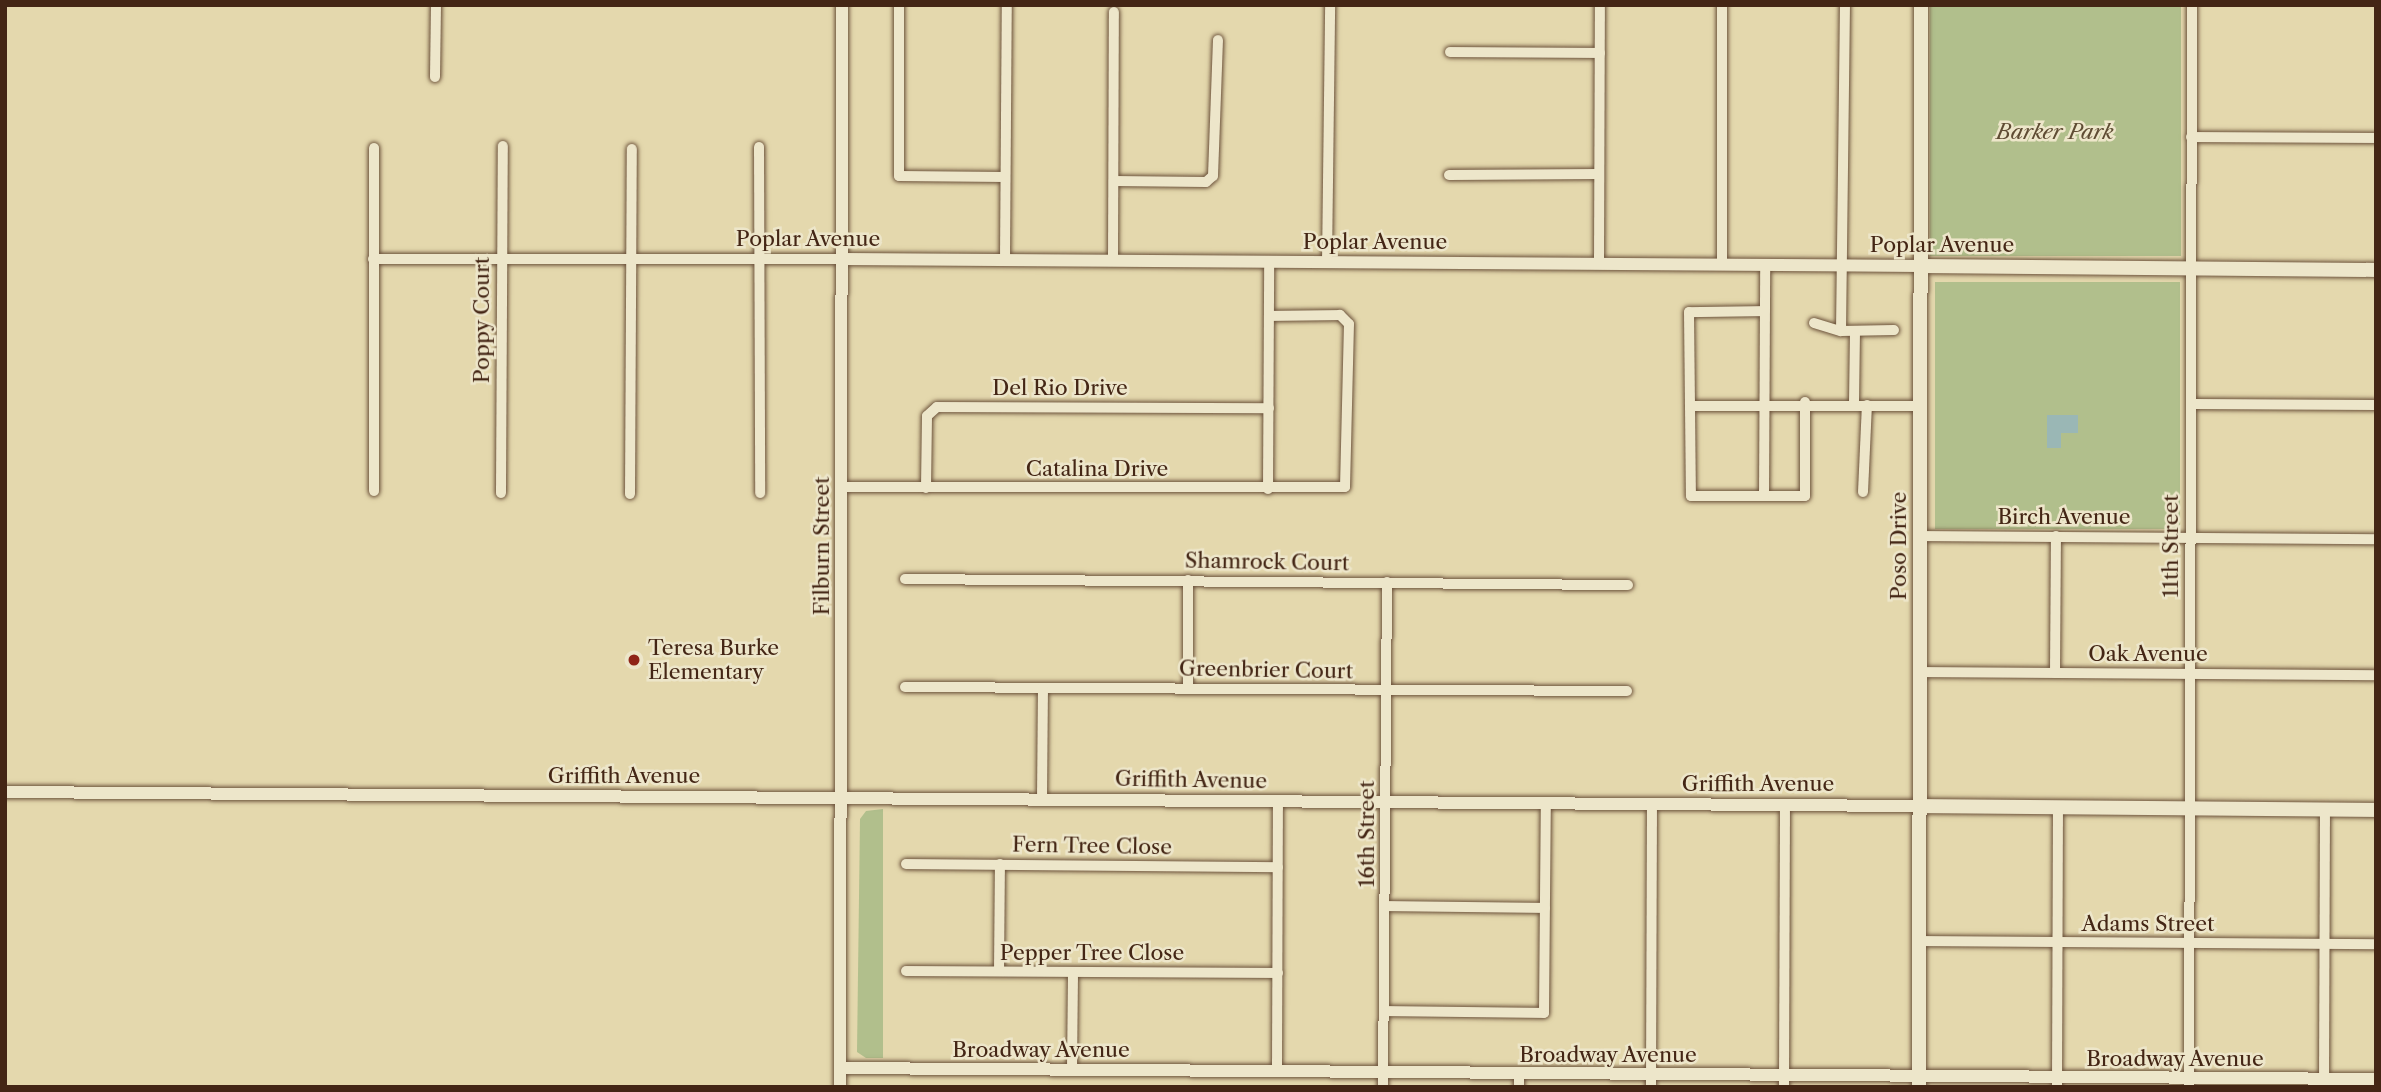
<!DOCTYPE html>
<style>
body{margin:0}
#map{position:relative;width:2381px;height:1092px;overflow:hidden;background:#e4d8ad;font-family:"Libre Caslon Text",serif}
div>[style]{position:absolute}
.green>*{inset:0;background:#b1bf8c;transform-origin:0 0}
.water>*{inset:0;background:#9ab7b5}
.roads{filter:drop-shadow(0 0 2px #6c523b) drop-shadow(0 0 2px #6c523b)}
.minor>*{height:10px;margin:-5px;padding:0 5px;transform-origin:5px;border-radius:5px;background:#ede6ca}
.tertiary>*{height:12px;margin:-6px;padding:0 6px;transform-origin:6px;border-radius:6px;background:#ede6ca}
.secondary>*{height:14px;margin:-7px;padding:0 7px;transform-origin:7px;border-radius:7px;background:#ede6ca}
.dots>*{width:19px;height:19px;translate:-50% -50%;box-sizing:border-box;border:4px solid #ede6ca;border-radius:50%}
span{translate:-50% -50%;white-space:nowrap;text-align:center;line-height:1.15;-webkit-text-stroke:5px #ede6ca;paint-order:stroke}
.park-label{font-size:21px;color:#5f4c33;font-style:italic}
.street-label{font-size:21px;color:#442615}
.poi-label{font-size:21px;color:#442615}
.left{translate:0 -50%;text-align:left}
.frame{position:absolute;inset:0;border:7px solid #442615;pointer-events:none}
</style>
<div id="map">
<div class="green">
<div style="left:1930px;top:7px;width:251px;height:249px"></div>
<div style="left:1935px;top:282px;width:245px;height:247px"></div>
<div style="clip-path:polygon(883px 809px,883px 1058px,866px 1058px,857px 1052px,860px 819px,866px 811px)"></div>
</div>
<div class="water">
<div style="clip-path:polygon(2047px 415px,2078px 415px,2078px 433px,2061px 433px,2061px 448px,2047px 448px)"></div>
</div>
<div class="roads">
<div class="minor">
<div style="left:899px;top:5px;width:171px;rotate:90deg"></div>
<div style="left:899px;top:176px;width:106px;rotate:0.5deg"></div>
<div style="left:1722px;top:5px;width:260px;rotate:90deg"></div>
<div style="left:1450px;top:52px;width:150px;rotate:0.4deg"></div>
<div style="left:435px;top:77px;width:72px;rotate:-89.2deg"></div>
<div style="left:2191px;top:137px;width:185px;rotate:0.3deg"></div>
<div style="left:759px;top:147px;width:346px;rotate:89.8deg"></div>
<div style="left:374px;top:148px;width:343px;rotate:90deg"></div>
<div style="left:1449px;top:175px;width:150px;rotate:-0.4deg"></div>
<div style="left:1114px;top:181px;width:92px;rotate:0.6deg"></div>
<div style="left:1206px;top:182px;width:9px;rotate:-41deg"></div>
<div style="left:1213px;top:176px;width:136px;rotate:-87.9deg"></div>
<div style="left:373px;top:259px;width:469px"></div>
<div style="left:1005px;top:260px;width:255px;rotate:-89.6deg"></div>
<div style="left:1113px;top:261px;width:249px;rotate:-89.8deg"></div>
<div style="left:1327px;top:263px;width:258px;rotate:-89.3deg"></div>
<div style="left:1599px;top:263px;width:258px;rotate:-89.8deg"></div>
<div style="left:1765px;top:311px;width:76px;rotate:179.2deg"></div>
<div style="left:1689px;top:312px;width:184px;rotate:89.4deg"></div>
<div style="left:1691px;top:496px;width:114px"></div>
<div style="left:1805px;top:496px;width:94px;rotate:-90deg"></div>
<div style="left:1814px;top:323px;width:28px;rotate:17deg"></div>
<div style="left:1841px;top:331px;width:53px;rotate:-1.1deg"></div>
<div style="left:1841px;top:331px;width:326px;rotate:-89.3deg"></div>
<div style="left:1854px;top:403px;width:72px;rotate:-89.2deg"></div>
<div style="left:2191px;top:404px;width:185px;rotate:0.3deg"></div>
<div style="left:1690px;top:406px;width:231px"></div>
<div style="left:842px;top:487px;width:503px"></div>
<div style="left:1345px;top:487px;width:163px;rotate:-88.6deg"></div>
<div style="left:1349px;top:324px;width:13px;rotate:-135deg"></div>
<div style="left:1340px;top:315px;width:70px;rotate:179.2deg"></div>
<div style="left:926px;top:488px;width:72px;rotate:-89.2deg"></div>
<div style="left:927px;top:416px;width:13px;rotate:-42deg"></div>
<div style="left:937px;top:407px;width:332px;rotate:0.2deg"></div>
<div style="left:1268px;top:489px;width:227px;rotate:-89.7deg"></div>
<div style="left:1863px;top:492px;width:87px;rotate:-87.4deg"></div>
<div style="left:501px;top:493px;width:347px;rotate:-89.7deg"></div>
<div style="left:630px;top:494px;width:345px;rotate:-89.7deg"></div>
<div style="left:1764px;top:495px;width:229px;rotate:-89.7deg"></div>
<div style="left:1920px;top:536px;width:456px;rotate:0.4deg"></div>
<div style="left:905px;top:579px;width:723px;rotate:0.48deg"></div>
<div style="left:1920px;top:672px;width:456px;rotate:0.4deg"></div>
<div style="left:2055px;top:673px;width:137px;rotate:-89.6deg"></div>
<div style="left:905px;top:687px;width:722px;rotate:0.32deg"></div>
<div style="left:1188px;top:688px;width:108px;rotate:-90deg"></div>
<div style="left:1042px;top:799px;width:111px;rotate:-89.5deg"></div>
<div style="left:906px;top:864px;width:372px;rotate:0.5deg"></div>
<div style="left:1386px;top:906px;width:159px;rotate:0.7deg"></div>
<div style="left:1920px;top:941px;width:456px;rotate:0.4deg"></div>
<div style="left:906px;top:971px;width:372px;rotate:0.3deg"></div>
<div style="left:999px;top:971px;width:107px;rotate:-89.5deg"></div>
<div style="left:1385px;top:1011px;width:159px;rotate:0.7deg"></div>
<div style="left:1544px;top:1013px;width:209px;rotate:-89.5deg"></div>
<div style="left:1072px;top:1069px;width:96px;rotate:-89.4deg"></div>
<div style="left:1277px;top:1071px;width:269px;rotate:-89.8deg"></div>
<div style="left:1383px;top:1087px;width:505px;rotate:-89.55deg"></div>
<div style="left:1519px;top:1087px;width:14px;rotate:-90deg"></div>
<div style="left:1651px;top:1087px;width:283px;rotate:-89.8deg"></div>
<div style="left:1784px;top:1087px;width:282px;rotate:-89.8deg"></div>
<div style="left:2057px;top:1087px;width:280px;rotate:-89.8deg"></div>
<div style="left:2189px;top:1087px;width:1082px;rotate:-89.84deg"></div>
<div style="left:2324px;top:1087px;width:278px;rotate:-89.8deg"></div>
</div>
<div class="tertiary">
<div style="left:842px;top:259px;width:1079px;rotate:0.37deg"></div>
<div style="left:5px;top:792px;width:1915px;rotate:0.42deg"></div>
<div style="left:840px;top:1068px;width:1536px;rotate:0.41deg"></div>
<div style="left:840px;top:1087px;width:1082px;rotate:-89.89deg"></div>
</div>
<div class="secondary">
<div style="left:1921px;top:266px;width:455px;rotate:0.5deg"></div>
<div style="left:1920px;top:806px;width:456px;rotate:0.5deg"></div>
<div style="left:1919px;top:1087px;width:1082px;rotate:-89.89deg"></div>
</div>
</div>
<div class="dots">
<div style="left:634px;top:660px;background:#8f2418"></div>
</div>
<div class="park-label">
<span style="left:2055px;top:132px">Barker Park</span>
</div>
<div class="street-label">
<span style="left:808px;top:239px">Poplar Avenue</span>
<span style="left:1375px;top:242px">Poplar Avenue</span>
<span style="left:1942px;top:245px">Poplar Avenue</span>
<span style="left:482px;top:320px;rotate:-90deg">Poppy Court</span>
<span style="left:1060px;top:388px">Del Rio Drive</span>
<span style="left:1097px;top:469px">Catalina Drive</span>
<span style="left:2064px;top:517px">Birch Avenue</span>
<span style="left:822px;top:546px;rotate:-90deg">Filburn Street</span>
<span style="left:1899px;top:546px;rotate:-90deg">Poso Drive</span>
<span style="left:2171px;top:546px;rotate:-90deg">11th Street</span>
<span style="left:1267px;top:562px;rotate:1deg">Shamrock Court</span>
<span style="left:2148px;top:654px">Oak Avenue</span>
<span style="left:1266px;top:670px;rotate:1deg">Greenbrier Court</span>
<span style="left:624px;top:776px">Griffith Avenue</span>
<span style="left:1191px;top:780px;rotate:1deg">Griffith Avenue</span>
<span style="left:1758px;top:784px">Griffith Avenue</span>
<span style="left:1367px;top:834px;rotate:-90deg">16th Street</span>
<span style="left:1092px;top:846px;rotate:1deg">Fern Tree Close</span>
<span style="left:2148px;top:924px">Adams Street</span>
<span style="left:1092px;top:953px">Pepper Tree Close</span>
<span style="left:1041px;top:1050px">Broadway Avenue</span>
<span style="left:1608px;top:1055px">Broadway Avenue</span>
<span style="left:2175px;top:1059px">Broadway Avenue</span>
</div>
<div class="poi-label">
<span class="left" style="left:648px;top:660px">Teresa Burke<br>Elementary</span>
</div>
<div class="frame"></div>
</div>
